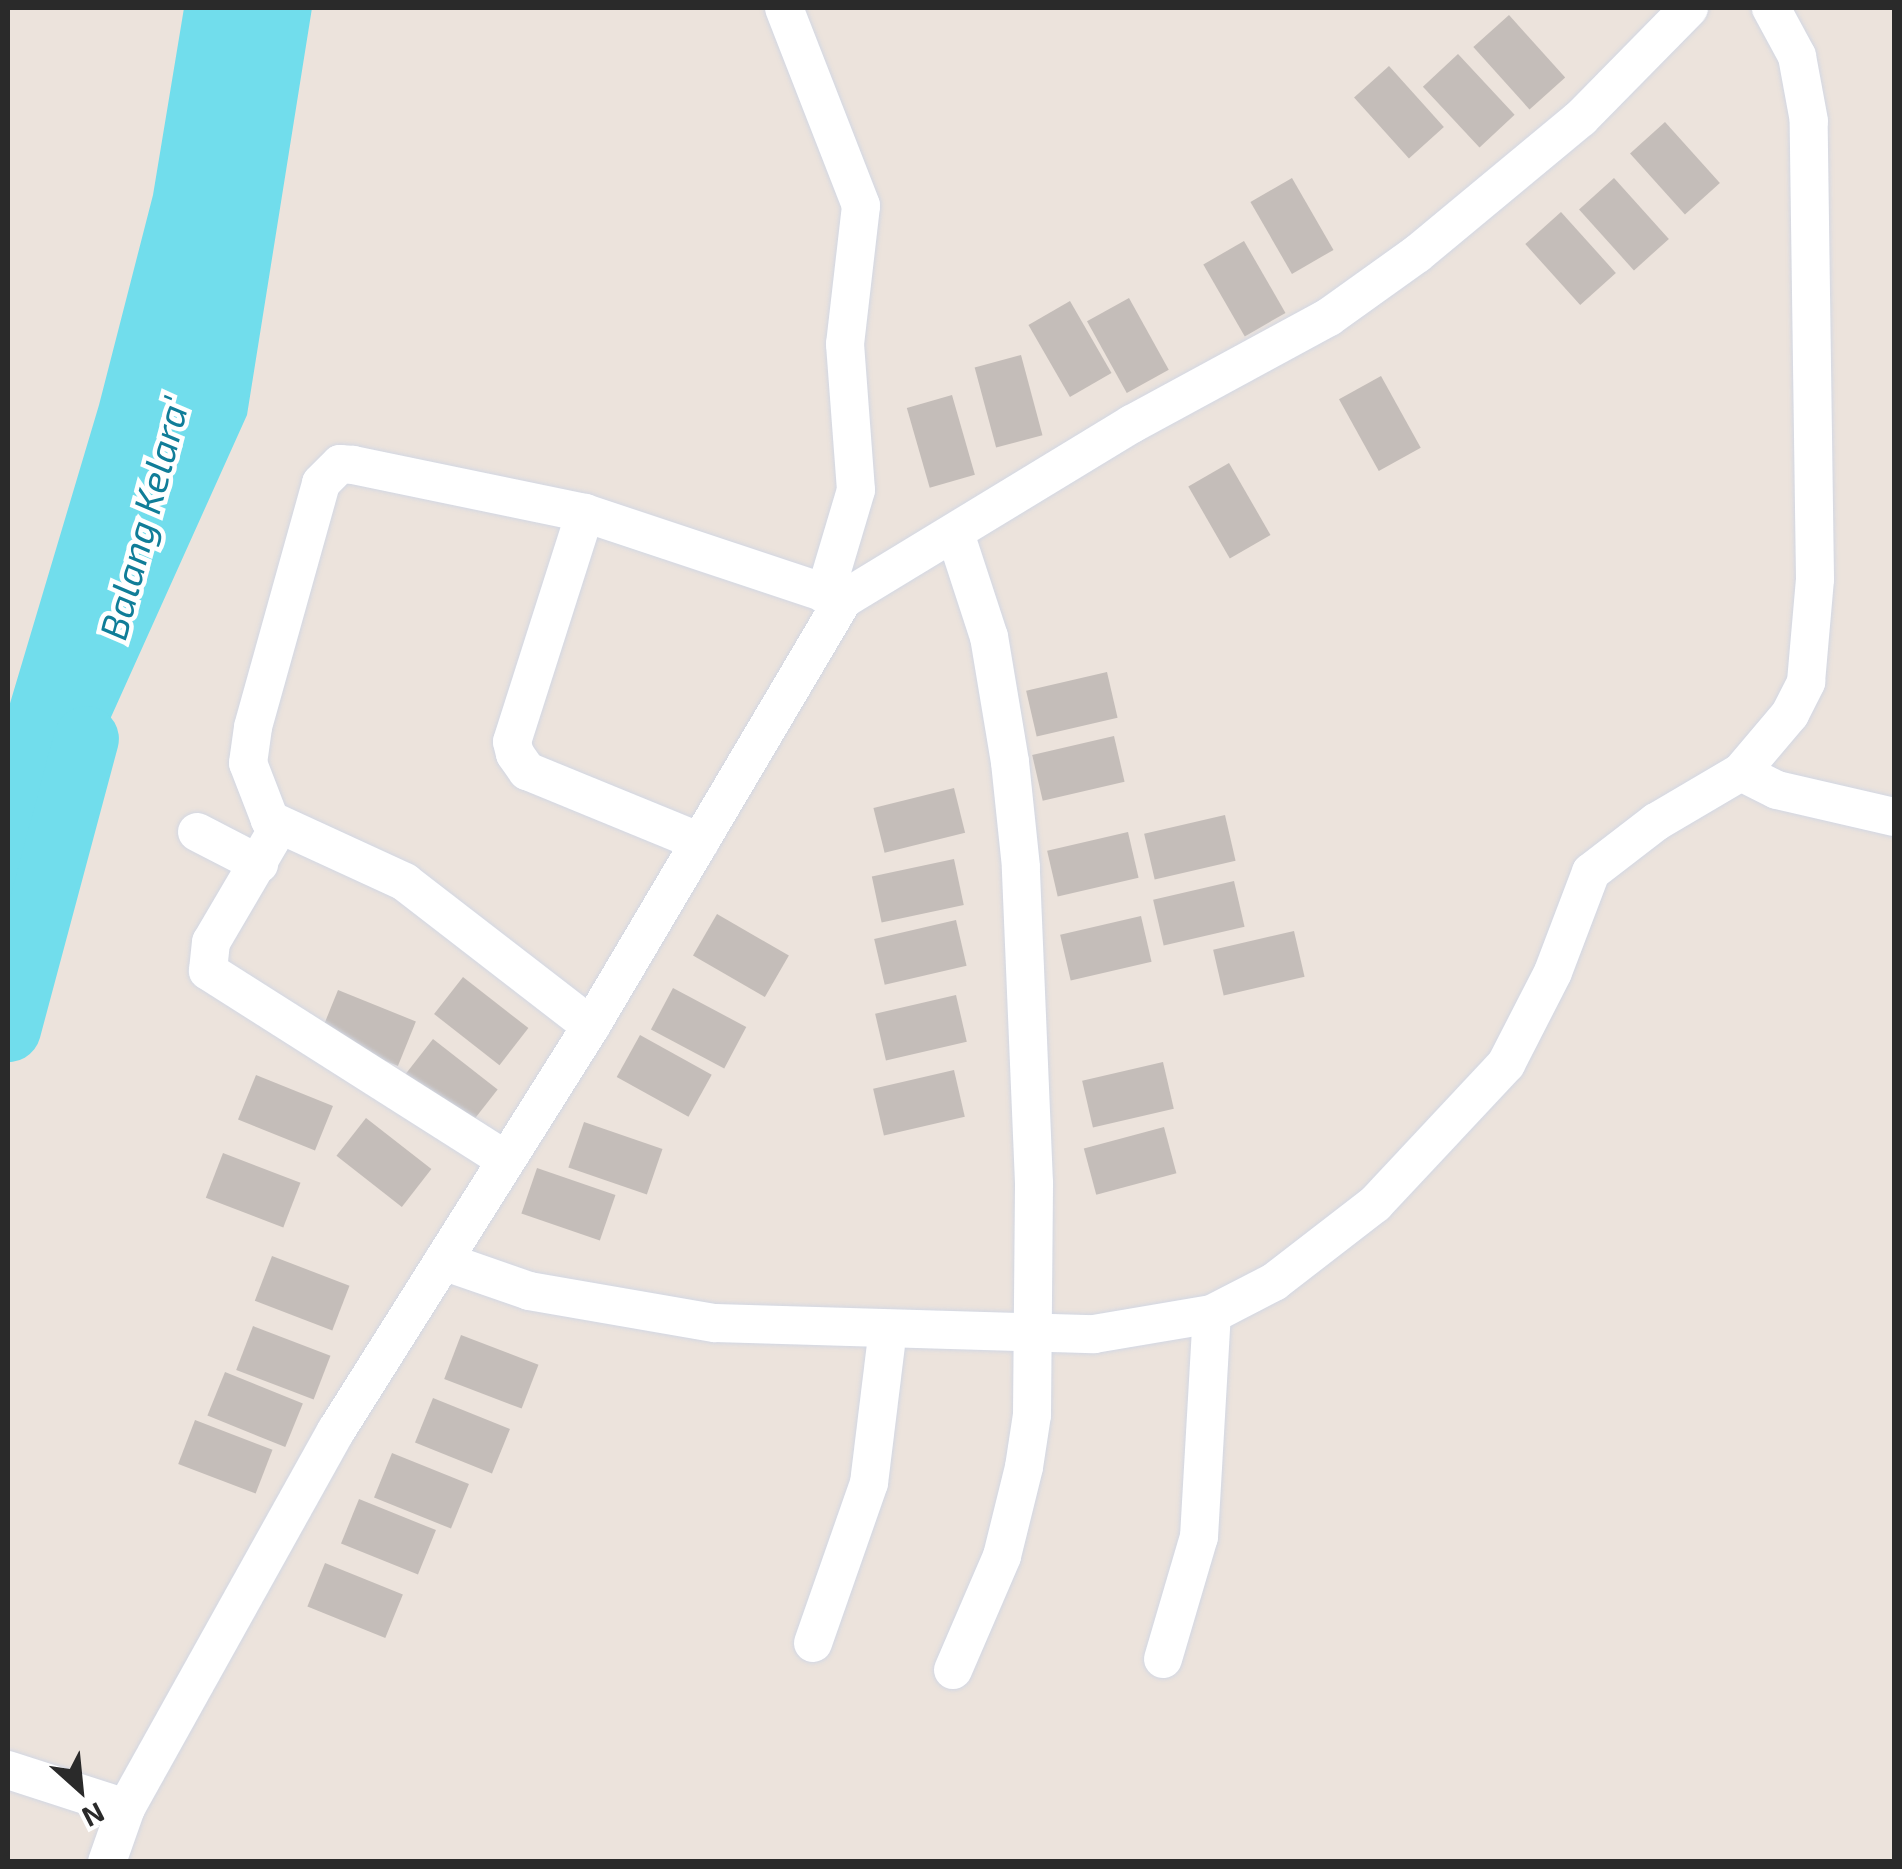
<!DOCTYPE html>
<style>
body{margin:0}
#map{position:relative;width:1902px;height:1869px;overflow:hidden;background:#ece3dc;font-family:"Exo 2",sans-serif}
div>[style]{position:absolute}
.water>*{inset:0;background:#71ddec}
.river>*{height:65px;margin:-32.5px;padding:0 32.5px;transform-origin:32.5px;border-radius:32.5px;background:#71ddec}
.building>*{inset:0;background:#c4bdb9;transform-origin:0 0}
.roads{filter:drop-shadow(0 0 2px #d2d7e3) drop-shadow(0 0 2px #d2d7e3)}
.minor>*{height:38px;margin:-19px;padding:0 19px;transform-origin:19px;border-radius:19px;background:#fff}
span{translate:-50% -50%;white-space:nowrap;text-align:center;line-height:1.15;-webkit-text-stroke:9px #fff;paint-order:stroke}
.water-label{font-size:38px;color:#107d98;font-style:italic}
.frame{position:absolute;inset:0;border:10px solid #2a2a2a;pointer-events:none}
.north{position:absolute;left:30px;top:1739px;width:100px;height:100px;-webkit-text-stroke:8px #fff;paint-order:stroke;rotate:153deg;font-size:28px;font-weight:700;line-height:40px;text-align:center;color:#2a2a2a}
.north::after{content:'';display:block;margin:auto;width:35px;height:45px;background:#2a2a2a;clip-path:polygon(50% 0,100% 100%,50% 72%,0 100%)}
</style>
<div id="map">
<div class="water">
<div style="clip-path:polygon(184px 8px,312px 8px,247px 415px,8px 946px,8px 710px,99px 405px,153px 195px)"></div>
</div>
<div class="river">
<div style="left:8px;top:1029px;width:301px;rotate:-75deg"></div>
</div>
<div class="building">
<div style="left:1509px;top:15px;width:84px;height:48px;rotate:48deg"></div>
<div style="left:1458px;top:54px;width:83px;height:48px;rotate:47deg"></div>
<div style="left:1389px;top:66px;width:82px;height:47px;rotate:48deg"></div>
<div style="left:1665px;top:122px;width:82px;height:47px;rotate:48deg"></div>
<div style="left:1292px;top:178px;width:83px;height:48px;rotate:60deg"></div>
<div style="left:1614px;top:178px;width:82px;height:47px;rotate:48deg"></div>
<div style="left:1561px;top:212px;width:82px;height:48px;rotate:48deg"></div>
<div style="left:1244px;top:241px;width:83px;height:47px;rotate:60deg"></div>
<div style="left:1129px;top:298px;width:82px;height:48px;rotate:61deg"></div>
<div style="left:1070px;top:301px;width:83px;height:48px;rotate:60deg"></div>
<div style="left:1021px;top:355px;width:83px;height:48px;rotate:75deg"></div>
<div style="left:1381px;top:376px;width:82px;height:48px;rotate:61deg"></div>
<div style="left:952px;top:395px;width:83px;height:47px;rotate:74deg"></div>
<div style="left:1229px;top:463px;width:83px;height:47px;rotate:60deg"></div>
<div style="left:1107px;top:672px;width:47px;height:83px;rotate:77deg"></div>
<div style="left:1114px;top:736px;width:47px;height:84px;rotate:77deg"></div>
<div style="left:954px;top:788px;width:46px;height:83px;rotate:76deg"></div>
<div style="left:1225px;top:815px;width:47px;height:83px;rotate:77deg"></div>
<div style="left:1128px;top:832px;width:47px;height:83px;rotate:77deg"></div>
<div style="left:954px;top:859px;width:47px;height:84px;rotate:78deg"></div>
<div style="left:1234px;top:881px;width:47px;height:83px;rotate:77deg"></div>
<div style="left:717px;top:914px;width:83px;height:48px;rotate:30deg"></div>
<div style="left:1141px;top:916px;width:47px;height:83px;rotate:77deg"></div>
<div style="left:956px;top:920px;width:47px;height:84px;rotate:77deg"></div>
<div style="left:1294px;top:931px;width:47px;height:83px;rotate:77deg"></div>
<div style="left:463px;top:977px;width:83px;height:47px;rotate:38deg"></div>
<div style="left:673px;top:988px;width:83px;height:47px;rotate:28deg"></div>
<div style="left:338px;top:990px;width:84px;height:48px;rotate:22deg"></div>
<div style="left:956px;top:995px;width:48px;height:83px;rotate:77deg"></div>
<div style="left:640px;top:1035px;width:82px;height:48px;rotate:29deg"></div>
<div style="left:433px;top:1039px;width:82px;height:48px;rotate:38deg"></div>
<div style="left:1163px;top:1062px;width:48px;height:83px;rotate:77deg"></div>
<div style="left:954px;top:1070px;width:48px;height:83px;rotate:77deg"></div>
<div style="left:256px;top:1075px;width:83px;height:48px;rotate:22deg"></div>
<div style="left:366px;top:1118px;width:83px;height:48px;rotate:38deg"></div>
<div style="left:584px;top:1122px;width:83px;height:48px;rotate:19deg"></div>
<div style="left:1164px;top:1127px;width:48px;height:83px;rotate:75deg"></div>
<div style="left:223px;top:1153px;width:83px;height:48px;rotate:21deg"></div>
<div style="left:537px;top:1168px;width:83px;height:48px;rotate:19deg"></div>
<div style="left:272px;top:1256px;width:83px;height:48px;rotate:21deg"></div>
<div style="left:253px;top:1326px;width:83px;height:47px;rotate:21deg"></div>
<div style="left:461px;top:1335px;width:83px;height:47px;rotate:21deg"></div>
<div style="left:225px;top:1372px;width:84px;height:47px;rotate:22deg"></div>
<div style="left:433px;top:1398px;width:83px;height:48px;rotate:22deg"></div>
<div style="left:195px;top:1420px;width:83px;height:47px;rotate:21deg"></div>
<div style="left:392px;top:1453px;width:83px;height:48px;rotate:22deg"></div>
<div style="left:359px;top:1499px;width:83px;height:48px;rotate:22deg"></div>
<div style="left:325px;top:1563px;width:84px;height:47px;rotate:22deg"></div>
</div>
<div class="roads">
<div class="minor">
<div style="left:784px;top:8px;width:212px;rotate:68.7deg"></div>
<div style="left:861px;top:206px;width:139px;rotate:96.6deg"></div>
<div style="left:845px;top:344px;width:146px;rotate:85.7deg"></div>
<div style="left:856px;top:490px;width:109px;rotate:106.6deg"></div>
<div style="left:585px;top:513px;width:240px;rotate:107.7deg"></div>
<div style="left:512px;top:742px;width:12px;rotate:76deg"></div>
<div style="left:515px;top:754px;width:21px;rotate:55deg"></div>
<div style="left:527px;top:771px;width:187px;rotate:22.3deg"></div>
<div style="left:1741px;top:772px;width:40px;rotate:26.6deg"></div>
<div style="left:1777px;top:790px;width:120px;rotate:13deg"></div>
<div style="left:278px;top:828px;width:132px;rotate:120.4deg"></div>
<div style="left:211px;top:942px;width:29px;rotate:96deg"></div>
<div style="left:208px;top:971px;width:351px;rotate:32.4deg"></div>
<div style="left:197px;top:832px;width:70px;rotate:27.3deg"></div>
<div style="left:591px;top:1026px;width:235px;rotate:-142.3deg"></div>
<div style="left:405px;top:882px;width:149px;rotate:-155.3deg"></div>
<div style="left:270px;top:820px;width:61px;rotate:-111.1deg"></div>
<div style="left:248px;top:763px;width:36px;rotate:-82deg"></div>
<div style="left:253px;top:727px;width:253px;rotate:-74.4deg"></div>
<div style="left:321px;top:483px;width:27px;rotate:-45deg"></div>
<div style="left:340px;top:464px;width:13px;rotate:4deg"></div>
<div style="left:353px;top:465px;width:237px;rotate:11.7deg"></div>
<div style="left:585px;top:513px;width:273px;rotate:18.4deg"></div>
<div style="left:443px;top:1261px;width:91px;rotate:19.2deg"></div>
<div style="left:529px;top:1291px;width:189px;rotate:9.8deg"></div>
<div style="left:715px;top:1323px;width:379px;rotate:1.7deg"></div>
<div style="left:1094px;top:1334px;width:120px;rotate:-9.6deg"></div>
<div style="left:1212px;top:1314px;width:70px;rotate:-27.3deg"></div>
<div style="left:1274px;top:1282px;width:128px;rotate:-37.7deg"></div>
<div style="left:1375px;top:1204px;width:192px;rotate:-46.9deg"></div>
<div style="left:1506px;top:1064px;width:103px;rotate:-62.9deg"></div>
<div style="left:1553px;top:972px;width:107px;rotate:-69.2deg"></div>
<div style="left:1591px;top:872px;width:82px;rotate:-37.6deg"></div>
<div style="left:1656px;top:822px;width:99px;rotate:-30.5deg"></div>
<div style="left:1741px;top:772px;width:76px;rotate:-49.8deg"></div>
<div style="left:1790px;top:714px;width:36px;rotate:-63deg"></div>
<div style="left:1806px;top:682px;width:103px;rotate:-85deg"></div>
<div style="left:1815px;top:579px;width:458px;rotate:-90.8deg"></div>
<div style="left:1809px;top:121px;width:66px;rotate:-100.5deg"></div>
<div style="left:1797px;top:56px;width:55px;rotate:-118.4deg"></div>
<div style="left:813px;top:1643px;width:170px;rotate:-70.7deg"></div>
<div style="left:869px;top:1483px;width:155px;rotate:-83deg"></div>
<div style="left:1163px;top:1659px;width:127px;rotate:-73.6deg"></div>
<div style="left:1199px;top:1537px;width:223px;rotate:-86.7deg"></div>
<div style="left:953px;top:1670px;width:124px;rotate:-66.7deg"></div>
<div style="left:1002px;top:1556px;width:92px;rotate:-76.1deg"></div>
<div style="left:1024px;top:1467px;width:53px;rotate:-81.3deg"></div>
<div style="left:1032px;top:1415px;width:232px;rotate:-89.5deg"></div>
<div style="left:1034px;top:1183px;width:316px;rotate:-92.4deg"></div>
<div style="left:1021px;top:867px;width:106px;rotate:-96deg"></div>
<div style="left:1010px;top:762px;width:127px;rotate:-99.5deg"></div>
<div style="left:989px;top:637px;width:109px;rotate:-108.1deg"></div>
<div style="left:8px;top:1770px;width:124px;rotate:17.9deg"></div>
<div style="left:107px;top:1862px;width:57px;rotate:-70.6deg"></div>
<div style="left:126px;top:1808px;width:432px;rotate:-60.9deg"></div>
<div style="left:336px;top:1431px;width:479px;rotate:-57.8deg"></div>
<div style="left:591px;top:1026px;width:496px;rotate:-59.4deg"></div>
<div style="left:844px;top:599px;width:337px;rotate:-31.3deg"></div>
<div style="left:1132px;top:424px;width:224px;rotate:-28.5deg"></div>
<div style="left:1329px;top:317px;width:108px;rotate:-35.6deg"></div>
<div style="left:1417px;top:254px;width:213px;rotate:-39.7deg"></div>
<div style="left:1581px;top:118px;width:154px;rotate:-45.5deg"></div>
</div>
</div>
<div class="water-label">
<span style="left:144px;top:518px;rotate:-75deg">Balang Kelara'</span>
</div>
<div class="frame"></div>
<div class="north">N</div>
</div>
